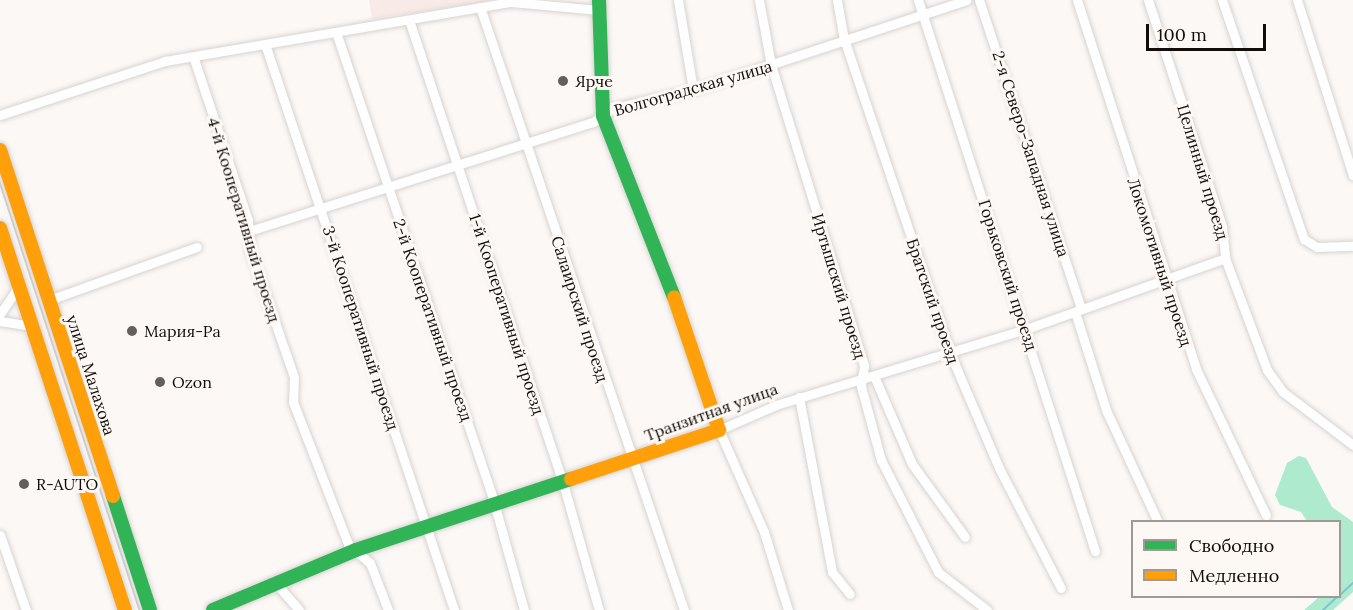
<!DOCTYPE html>
<meta charset="utf-8">
<style>
body{margin:0}
#map{position:relative;width:1353px;height:610px;overflow:hidden;background:#fbf8f6;font-family:Lora,serif}
div>[style]{position:absolute}
.education>*{inset:0;background:#f8ebe7}
.forest>*{inset:0;background:#aeebce}
.stream>*{height:2px;margin:-1px;padding:0 1px;transform-origin:1px;border-radius:1px;background:#7ac6d1}
.roads{filter:drop-shadow(0 0 2px #d7d3d0) drop-shadow(0 0 2px #d7d3d0)}
.street>*{height:9px;margin:-4.5px;padding:0 4.5px;transform-origin:4.5px;border-radius:4.5px;background:#fefefe}
.fast>*{height:14px;margin:-7px;padding:0 7px;transform-origin:7px;border-radius:7px;background:#30b455}
.slow>*{height:14px;margin:-7px;padding:0 7px;transform-origin:7px;border-radius:7px;background:#ff9f0a}
.tram>*{height:1.5px;margin:-0.75px;padding:0 0.75px;transform-origin:0.75px;border-radius:0.75px;background:#cecdcc}
.dots>*{width:16px;height:16px;translate:-50% -50%;box-sizing:border-box;border:3px solid #fdf8f4;border-radius:50%}
span{translate:-50% -50%;white-space:nowrap;text-align:center;line-height:1.15;-webkit-text-stroke:6px #fdf8f4;paint-order:stroke}
.poi-label{font-size:16px;color:#120d0a}
.left{translate:0 -50%;text-align:left}
.street-label{font-size:16px;color:#120d0a}
.legend{position:absolute;left:1131px;top:520px;width:210px;height:78px;box-sizing:border-box;background:#fdf8f4;border:2px solid #9f9a96;margin:0;padding:8px 10px;list-style:none;font-size:18px;color:#120d0a}
.legend li{display:flex;align-items:center;gap:12px;height:30px}
.legend b{width:30px;border:2px solid #9f9a96}
.scale{position:absolute;left:1146px;top:24px;width:120px;height:27px;box-sizing:border-box;border:3px solid #120d0a;border-top:0;padding-left:8px;font-size:18px;line-height:21px;white-space:nowrap;color:#120d0a;-webkit-text-stroke:4px #fdf8f4;paint-order:stroke}
</style>
<div id="map">
<div class="education">
<div style="clip-path:polygon(369px 0,496px 0,372px 19px)"></div>
</div>
<div class="forest">
<div style="clip-path:polygon(1299px 456px,1306px 458px,1332px 507px,1353px 522px,1353px 592px,1333px 610px,1304px 610px,1319px 597px,1340px 596px,1340px 522px,1307px 521px,1301px 512px,1280px 505px,1275px 495px,1287px 463px)"></div>
</div>
<div class="stream">
<div style="left:1340px;top:595px;width:18px;rotate:-43deg"></div>
<div style="left:1323px;top:610px;width:21px;rotate:-43deg"></div>
</div>
<div class="roads">
<div class="street">
<div style="left:678px;top:0;width:91px;rotate:80.5deg"></div>
<div style="left:759px;top:0;width:66px;rotate:79.5deg"></div>
<div style="left:771px;top:65px;width:315px;rotate:72.8deg"></div>
<div style="left:864px;top:366px;width:20px;rotate:99deg"></div>
<div style="left:861px;top:386px;width:77px;rotate:74.9deg"></div>
<div style="left:881px;top:460px;width:126px;rotate:63deg"></div>
<div style="left:938px;top:572px;width:62px;rotate:37.8deg"></div>
<div style="left:837px;top:0;width:40px;rotate:80deg"></div>
<div style="left:844px;top:39px;width:331px;rotate:71.3deg"></div>
<div style="left:950px;top:353px;width:125px;rotate:66.9deg"></div>
<div style="left:999px;top:468px;width:135px;rotate:62.7deg"></div>
<div style="left:918px;top:0;width:579px;rotate:72.19deg"></div>
<div style="left:979px;top:0;width:325px;rotate:71.7deg"></div>
<div style="left:1077px;top:0;width:388px;rotate:72.1deg"></div>
<div style="left:1196px;top:369px;width:162px;rotate:64.4deg"></div>
<div style="left:1148px;top:0;width:239px;rotate:71.9deg"></div>
<div style="left:1222px;top:227px;width:31px;rotate:84deg"></div>
<div style="left:1225px;top:258px;width:120px;rotate:69.4deg"></div>
<div style="left:1267px;top:370px;width:27px;rotate:54deg"></div>
<div style="left:1283px;top:392px;width:88px;rotate:37.1deg"></div>
<div style="left:1222px;top:0;width:253px;rotate:71.1deg"></div>
<div style="left:1304px;top:239px;width:15px;rotate:32deg"></div>
<div style="left:1317px;top:247px;width:36px;rotate:-2deg"></div>
<div style="left:1297px;top:0;width:184px;rotate:72.3deg"></div>
<div style="left:480px;top:7px;width:637px;rotate:71.31deg"></div>
<div style="left:409px;top:20px;width:481px;rotate:71.6deg"></div>
<div style="left:561px;top:476px;width:139px;rotate:74.2deg"></div>
<div style="left:336px;top:32px;width:493px;rotate:71.4deg"></div>
<div style="left:493px;top:499px;width:115px;rotate:74.4deg"></div>
<div style="left:266px;top:47px;width:594px;rotate:71.53deg"></div>
<div style="left:194px;top:59px;width:170px;rotate:71.5deg"></div>
<div style="left:248px;top:220px;width:30px;rotate:86deg"></div>
<div style="left:250px;top:250px;width:134px;rotate:70.9deg"></div>
<div style="left:294px;top:377px;width:25px;rotate:92deg"></div>
<div style="left:293px;top:402px;width:152px;rotate:68.8deg"></div>
<div style="left:348px;top:544px;width:29px;rotate:41deg"></div>
<div style="left:370px;top:563px;width:50px;rotate:69deg"></div>
<div style="left:0;top:115px;width:174px;rotate:-18.1deg"></div>
<div style="left:165px;top:61px;width:351px;rotate:-9.7deg"></div>
<div style="left:511px;top:2px;width:88px;rotate:5.2deg"></div>
<div style="left:249px;top:231px;width:361px;rotate:-17.6deg"></div>
<div style="left:593px;top:122px;width:25px;rotate:-34deg"></div>
<div style="left:614px;top:108px;width:81px;rotate:-12.8deg"></div>
<div style="left:693px;top:90px;width:288px;rotate:-18.2deg"></div>
<div style="left:49px;top:300px;width:157px;rotate:-19.7deg"></div>
<div style="left:1075px;top:312px;width:103px;rotate:72.4deg"></div>
<div style="left:1106px;top:410px;width:123px;rotate:65.1deg"></div>
<div style="left:0;top:314px;width:32px;rotate:-56deg"></div>
<div style="left:0;top:321px;width:31px;rotate:9deg"></div>
<div style="left:874px;top:376px;width:96px;rotate:66.6deg"></div>
<div style="left:912px;top:464px;width:90px;rotate:54deg"></div>
<div style="left:799px;top:397px;width:178px;rotate:79.3deg"></div>
<div style="left:832px;top:572px;width:28px;rotate:51deg"></div>
<div style="left:0;top:535px;width:79px;rotate:70.9deg"></div>
<div style="left:274px;top:581px;width:38px;rotate:49deg"></div>
<div style="left:788px;top:610px;width:82px;rotate:-107.1deg"></div>
<div style="left:764px;top:532px;width:111px;rotate:-113.8deg"></div>
<div style="left:719px;top:430px;width:62px;rotate:-23.7deg"></div>
<div style="left:776px;top:405px;width:261px;rotate:-16.9deg"></div>
<div style="left:1026px;top:329px;width:211px;rotate:-19.6deg"></div>
</div>
<div class="fast">
<div style="left:599px;top:0;width:116px;rotate:88deg"></div>
<div style="left:603px;top:116px;width:194px;rotate:68.6deg"></div>
<div style="left:113px;top:496px;width:120px;rotate:72deg"></div>
<div style="left:213px;top:610px;width:155px;rotate:-22.8deg"></div>
<div style="left:356px;top:550px;width:226px;rotate:-18.3deg"></div>
</div>
<div class="slow">
<div style="left:0;top:150px;width:364px;rotate:71.9deg"></div>
<div style="left:0;top:228px;width:402px;rotate:71.9deg"></div>
<div style="left:571px;top:479px;width:156px;rotate:-18.3deg"></div>
<div style="left:719px;top:430px;width:140px;rotate:-108.7deg"></div>
</div>
</div>
<div class="tram">
<div style="left:0;top:182px;width:450px;rotate:71.9deg"></div>
</div>
<div class="dots">
<div style="left:563px;top:81px;background:#645f5d"></div>
<div style="left:132px;top:331px;background:#645f5d"></div>
<div style="left:160px;top:382px;background:#645f5d"></div>
<div style="left:24px;top:484px;background:#645f5d"></div>
</div>
<div class="poi-label">
<span class="left" style="left:575px;top:81px">Ярче</span>
<span class="left" style="left:144px;top:331px">Мария-Ра</span>
<span class="left" style="left:172px;top:382px">Ozon</span>
<span class="left" style="left:36px;top:484px">R-AUTO</span>
</div>
<div class="street-label">
<span style="left:693px;top:88px;rotate:-16deg">Волгоградская улица</span>
<span style="left:1031px;top:154px;rotate:72deg">2-я Северо-Западная улица</span>
<span style="left:1203px;top:172px;rotate:73deg">Целинный проезд</span>
<span style="left:244px;top:220px;rotate:73deg">4-й Кооперативный проезд</span>
<span style="left:1160px;top:262px;rotate:72deg">Локомотивный проезд</span>
<span style="left:1008px;top:275px;rotate:72deg">Горьковский проезд</span>
<span style="left:839px;top:286px;rotate:73deg">Иртышский проезд</span>
<span style="left:933px;top:301px;rotate:71deg">Братский проезд</span>
<span style="left:580px;top:309px;rotate:72deg">Салаирский проезд</span>
<span style="left:507px;top:314px;rotate:72deg">1-й Кооперативный проезд</span>
<span style="left:433px;top:320px;rotate:71deg">2-й Кооперативный проезд</span>
<span style="left:361px;top:328px;rotate:72deg">3-й Кооперативный проезд</span>
<span style="left:91px;top:375px;rotate:72deg">улица Малахова</span>
<span style="left:711px;top:412px;rotate:-20deg">Транзитная улица</span>
</div>
<ul class="legend">
<li><b style="height:8px;background:#30b455"></b>Свободно</li>
<li><b style="height:8px;background:#ff9f0a"></b>Медленно</li>
</ul>
<div class="scale">100 m</div>
</div>
